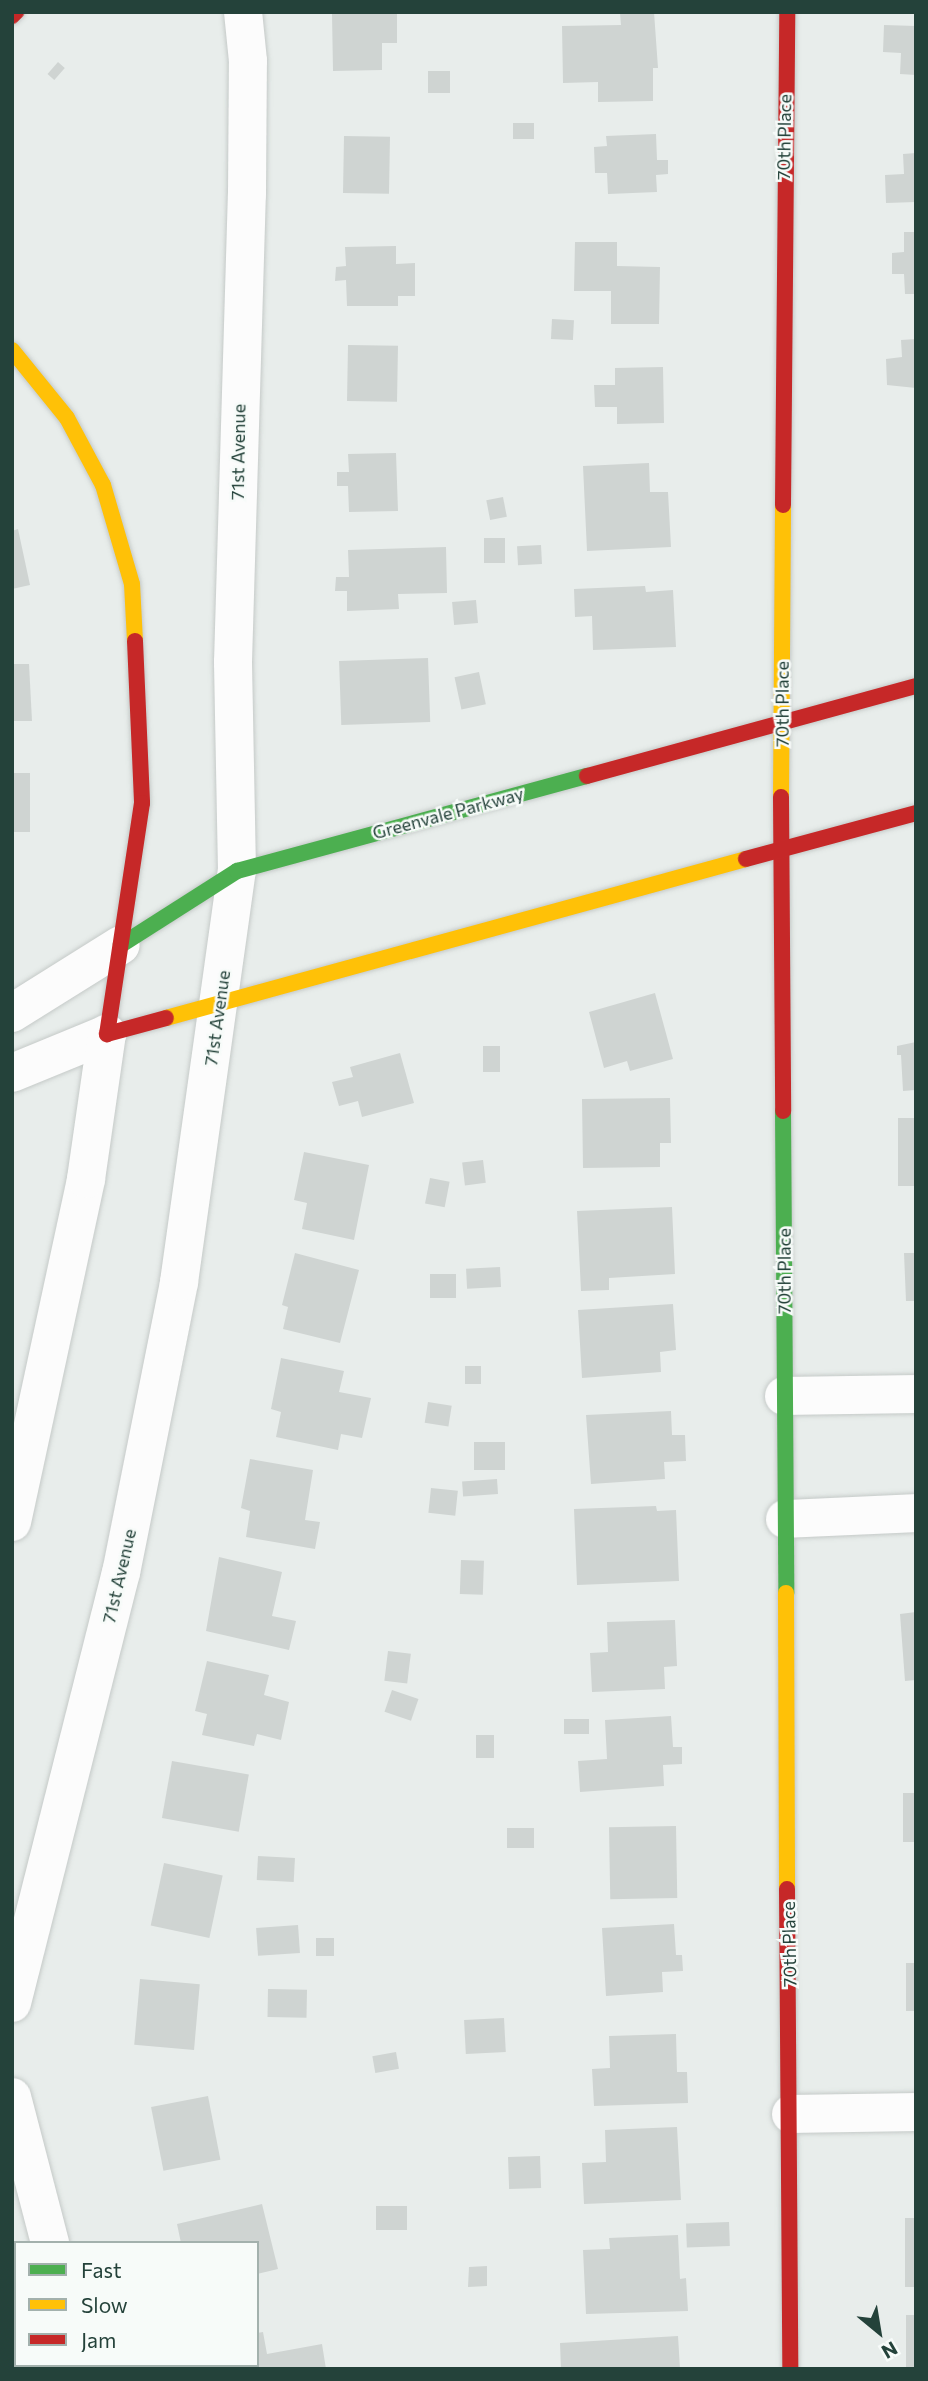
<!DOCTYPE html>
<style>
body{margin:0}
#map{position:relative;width:928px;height:2381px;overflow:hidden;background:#e8edeb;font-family:Commissioner,sans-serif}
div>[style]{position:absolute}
.building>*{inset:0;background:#cfd4d2;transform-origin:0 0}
.roads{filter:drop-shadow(0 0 2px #c5cac8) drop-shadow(0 0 2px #c5cac8)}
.street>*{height:38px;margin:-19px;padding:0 19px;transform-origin:19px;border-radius:19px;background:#fcfcfc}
.fast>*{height:16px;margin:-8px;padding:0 8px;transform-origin:8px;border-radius:8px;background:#4caf50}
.slow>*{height:16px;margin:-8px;padding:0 8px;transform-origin:8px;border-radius:8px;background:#ffc107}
.jam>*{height:16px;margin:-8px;padding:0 8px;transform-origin:8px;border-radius:8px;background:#c62828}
span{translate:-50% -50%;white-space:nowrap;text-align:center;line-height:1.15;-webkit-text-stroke:5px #f7fbf9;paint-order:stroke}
.street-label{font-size:18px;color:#24423a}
.frame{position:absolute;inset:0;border:14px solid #24423a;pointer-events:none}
.legend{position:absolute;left:14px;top:2241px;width:245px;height:126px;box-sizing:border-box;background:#f7fbf9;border:2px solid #a3b1ad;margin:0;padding:9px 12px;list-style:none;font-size:21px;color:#24423a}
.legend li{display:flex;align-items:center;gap:14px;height:35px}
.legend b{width:35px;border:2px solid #a3b1ad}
.north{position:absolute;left:844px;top:2297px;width:70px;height:70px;-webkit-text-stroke:5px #f7fbf9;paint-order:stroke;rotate:150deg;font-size:19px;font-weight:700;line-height:28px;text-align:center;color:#24423a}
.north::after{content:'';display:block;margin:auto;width:24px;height:32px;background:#24423a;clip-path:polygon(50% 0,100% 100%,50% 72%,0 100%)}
</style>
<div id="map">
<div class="building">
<div style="clip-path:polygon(654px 12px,658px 68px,653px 68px,653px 101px,598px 102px,598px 82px,563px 83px,562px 26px,621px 25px,620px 13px)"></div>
<div style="clip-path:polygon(397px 13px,397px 43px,382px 43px,382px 70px,333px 71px,332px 14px)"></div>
<div style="clip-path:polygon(884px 25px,916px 26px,916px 75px,900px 74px,901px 53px,883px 52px)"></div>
<div style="left:58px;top:62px;width:9px;height:16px;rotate:41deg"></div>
<div style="left:428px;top:71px;width:22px;height:22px"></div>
<div style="left:513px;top:123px;width:21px;height:16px"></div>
<div style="clip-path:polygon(656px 134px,657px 160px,668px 160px,668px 174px,656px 175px,657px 192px,608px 194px,607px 173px,595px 173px,594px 147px,607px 146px,606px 136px)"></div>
<div style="left:344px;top:136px;width:46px;height:57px;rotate:1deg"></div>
<div style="clip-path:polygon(916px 153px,916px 202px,886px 203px,885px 175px,904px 174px,903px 154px)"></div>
<div style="clip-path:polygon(904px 232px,916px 232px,916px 294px,905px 294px,904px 274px,892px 274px,892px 253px,904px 252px)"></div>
<div style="clip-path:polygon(575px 242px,617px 242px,617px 266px,660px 267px,659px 324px,611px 324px,611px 291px,574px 291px)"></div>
<div style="clip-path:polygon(396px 246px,396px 264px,415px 263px,415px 296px,398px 296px,398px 306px,347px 306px,346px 280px,335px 281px,336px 267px,346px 266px,345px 247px)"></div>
<div style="left:552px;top:319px;width:22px;height:20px;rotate:3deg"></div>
<div style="clip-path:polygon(916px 339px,916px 388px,887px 385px,886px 359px,902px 357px,901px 340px)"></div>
<div style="left:348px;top:345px;width:50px;height:56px;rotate:1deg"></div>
<div style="clip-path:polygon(663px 367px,664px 423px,617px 424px,617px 407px,595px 407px,594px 385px,615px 385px,615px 368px)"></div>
<div style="clip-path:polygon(396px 453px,398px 511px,349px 512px,348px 486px,337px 486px,337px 472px,349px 472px,348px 454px)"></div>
<div style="clip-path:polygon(649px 463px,650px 492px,668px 492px,671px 547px,587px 551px,583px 466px)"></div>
<div style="left:503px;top:497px;width:20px;height:17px;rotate:79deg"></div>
<div style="clip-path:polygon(18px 529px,30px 585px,12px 589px,12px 531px)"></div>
<div style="left:484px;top:538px;width:21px;height:25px"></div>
<div style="left:541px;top:545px;width:19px;height:24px;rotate:87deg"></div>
<div style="clip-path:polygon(446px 547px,447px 593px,398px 594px,399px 609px,347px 611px,347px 591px,335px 591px,336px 577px,349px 577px,348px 550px)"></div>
<div style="clip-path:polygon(645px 586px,646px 592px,673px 590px,676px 647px,593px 650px,592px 616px,575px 617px,574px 589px)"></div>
<div style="left:476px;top:600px;width:23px;height:24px;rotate:85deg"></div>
<div style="left:428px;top:658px;width:64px;height:89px;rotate:88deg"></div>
<div style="clip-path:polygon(12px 664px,29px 664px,32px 721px,12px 721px)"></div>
<div style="left:479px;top:672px;width:33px;height:25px;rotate:78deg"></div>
<div style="left:12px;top:773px;width:18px;height:59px"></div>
<div style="clip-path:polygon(655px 993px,673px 1059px,630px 1071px,627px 1061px,604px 1068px,589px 1012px)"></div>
<div style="clip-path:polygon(916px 1042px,916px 1090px,903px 1091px,901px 1055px,897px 1055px,897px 1046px)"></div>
<div style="left:483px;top:1046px;width:17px;height:26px"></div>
<div style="clip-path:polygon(400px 1053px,414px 1103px,362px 1117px,358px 1101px,339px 1106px,332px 1082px,353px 1077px,350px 1067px)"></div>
<div style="clip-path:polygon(670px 1098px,671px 1143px,660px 1143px,660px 1167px,583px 1168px,582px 1099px)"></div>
<div style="left:916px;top:1118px;width:68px;height:18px;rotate:90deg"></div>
<div style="clip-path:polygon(304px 1152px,369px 1165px,354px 1240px,302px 1229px,307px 1203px,294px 1200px)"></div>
<div style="left:483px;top:1160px;width:23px;height:21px;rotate:83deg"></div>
<div style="left:430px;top:1178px;width:20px;height:26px;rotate:11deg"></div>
<div style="clip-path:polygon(672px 1207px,675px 1274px,609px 1278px,609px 1290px,581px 1291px,577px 1211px)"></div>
<div style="clip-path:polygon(295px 1253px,359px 1270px,340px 1343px,283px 1329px,288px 1307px,282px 1305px)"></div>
<div style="clip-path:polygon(904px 1253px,916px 1253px,916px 1301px,906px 1301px)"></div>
<div style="left:500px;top:1267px;width:20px;height:34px;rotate:87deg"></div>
<div style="left:430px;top:1274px;width:26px;height:24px"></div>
<div style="clip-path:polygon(673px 1304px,676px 1350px,660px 1352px,661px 1372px,582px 1378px,578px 1310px)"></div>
<div style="clip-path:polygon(281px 1358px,344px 1371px,339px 1392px,371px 1398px,362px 1438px,341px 1434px,338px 1450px,276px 1437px,281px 1412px,271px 1409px)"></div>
<div style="left:481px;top:1366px;width:18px;height:16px;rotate:90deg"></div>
<div style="left:428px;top:1402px;width:24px;height:21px;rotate:9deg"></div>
<div style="clip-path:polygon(671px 1411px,672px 1435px,685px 1435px,686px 1461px,664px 1462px,665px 1479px,591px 1484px,586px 1415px)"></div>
<div style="left:474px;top:1442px;width:31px;height:28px"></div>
<div style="clip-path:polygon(250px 1459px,313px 1470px,305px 1520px,320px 1522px,315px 1549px,246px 1537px,250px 1511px,241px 1508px)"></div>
<div style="left:497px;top:1479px;width:15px;height:35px;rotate:86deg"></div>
<div style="left:431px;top:1488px;width:27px;height:25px;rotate:6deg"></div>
<div style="clip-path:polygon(656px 1506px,657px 1511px,676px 1510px,679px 1581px,577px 1585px,574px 1509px)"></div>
<div style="clip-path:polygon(219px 1557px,282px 1572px,272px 1616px,296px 1621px,289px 1650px,206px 1631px)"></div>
<div style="left:461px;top:1560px;width:23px;height:34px;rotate:2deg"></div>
<div style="clip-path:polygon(916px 1612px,916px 1680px,905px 1681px,900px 1614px)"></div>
<div style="clip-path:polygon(675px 1620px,677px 1666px,664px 1667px,665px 1689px,592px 1692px,590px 1653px,608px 1652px,607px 1622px)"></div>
<div style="left:388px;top:1651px;width:23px;height:30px;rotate:7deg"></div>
<div style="clip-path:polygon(207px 1661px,269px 1675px,264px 1695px,289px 1702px,281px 1740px,257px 1734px,254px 1746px,202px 1735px,207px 1714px,195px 1711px)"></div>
<div style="left:392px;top:1690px;width:28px;height:23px;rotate:19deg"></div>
<div style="clip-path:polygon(671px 1716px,673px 1747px,682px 1747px,682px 1764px,663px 1765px,664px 1786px,580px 1792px,578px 1761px,607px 1759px,605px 1720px)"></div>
<div style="left:589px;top:1719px;width:15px;height:25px;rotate:90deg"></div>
<div style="left:476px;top:1735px;width:18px;height:23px"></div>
<div style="left:172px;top:1761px;width:78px;height:58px;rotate:10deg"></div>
<div style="left:916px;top:1793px;width:49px;height:13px;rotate:90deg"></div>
<div style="left:676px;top:1826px;width:72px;height:67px;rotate:89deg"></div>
<div style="left:507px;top:1828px;width:27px;height:20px"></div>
<div style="left:258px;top:1856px;width:37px;height:24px;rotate:3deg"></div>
<div style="left:164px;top:1863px;width:60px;height:64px;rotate:12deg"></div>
<div style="clip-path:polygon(674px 1924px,676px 1955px,682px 1955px,683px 1971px,662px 1972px,663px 1992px,606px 1996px,602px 1928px)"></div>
<div style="left:298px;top:1925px;width:28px;height:42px;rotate:86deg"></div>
<div style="left:334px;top:1938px;width:18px;height:18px;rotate:90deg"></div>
<div style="left:916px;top:1963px;width:48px;height:10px;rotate:90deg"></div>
<div style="left:140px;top:1979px;width:60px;height:66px;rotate:5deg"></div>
<div style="left:268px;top:1989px;width:39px;height:28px;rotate:1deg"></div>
<div style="left:504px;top:2018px;width:34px;height:40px;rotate:87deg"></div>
<div style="clip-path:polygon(676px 2034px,677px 2072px,687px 2072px,688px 2103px,594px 2106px,592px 2069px,610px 2068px,609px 2036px)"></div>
<div style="left:396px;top:2052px;width:17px;height:24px;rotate:80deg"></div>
<div style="left:208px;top:2096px;width:65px;height:58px;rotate:79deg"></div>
<div style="clip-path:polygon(677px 2127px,681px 2200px,584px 2204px,582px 2163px,606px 2162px,605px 2130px)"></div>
<div style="left:540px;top:2156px;width:32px;height:32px;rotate:88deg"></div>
<div style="clip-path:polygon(262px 2204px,278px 2269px,257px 2274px,257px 2243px,181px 2243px,177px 2224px)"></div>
<div style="left:407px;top:2206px;width:24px;height:31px;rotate:90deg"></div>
<div style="left:905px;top:2218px;width:11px;height:69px"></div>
<div style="left:729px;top:2222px;width:24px;height:43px;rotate:88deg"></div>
<div style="clip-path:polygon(678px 2235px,680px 2279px,686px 2278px,688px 2311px,586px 2314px,583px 2250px,610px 2249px,609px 2238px)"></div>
<div style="clip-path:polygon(487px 2266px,487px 2286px,468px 2287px,469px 2267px)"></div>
<div style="left:906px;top:2315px;width:10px;height:54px"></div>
<div style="clip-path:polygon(263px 2332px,267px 2354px,322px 2344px,326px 2369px,206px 2369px,205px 2365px,257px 2365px,257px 2333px)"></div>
<div style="clip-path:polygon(678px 2336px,680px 2369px,561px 2369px,560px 2343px)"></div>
</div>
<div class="roads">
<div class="street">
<div style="left:12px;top:1013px;width:128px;rotate:-32deg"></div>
<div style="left:12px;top:1073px;width:103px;rotate:-22.3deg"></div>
<div style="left:784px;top:1396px;width:132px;rotate:-0.9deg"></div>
<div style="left:785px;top:1519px;width:131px;rotate:-2.6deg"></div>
<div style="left:12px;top:1522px;width:351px;rotate:-77.8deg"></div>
<div style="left:86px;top:1179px;width:147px;rotate:-81.8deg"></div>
<div style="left:12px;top:2003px;width:444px;rotate:-75.8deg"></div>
<div style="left:121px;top:1573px;width:297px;rotate:-78.7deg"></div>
<div style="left:179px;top:1282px;width:415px;rotate:-82deg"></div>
<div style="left:237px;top:871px;width:209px;rotate:-91.1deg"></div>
<div style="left:233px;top:662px;width:468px;rotate:-88.3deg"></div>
<div style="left:247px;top:194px;width:133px;rotate:-89.6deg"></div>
<div style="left:248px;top:61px;width:49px;rotate:-95.8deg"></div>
<div style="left:12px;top:2097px;width:151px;rotate:75.4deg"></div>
<div style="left:791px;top:2114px;width:125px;rotate:-0.9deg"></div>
<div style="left:54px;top:2369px;width:14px;rotate:-17deg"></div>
</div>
<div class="fast">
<div style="left:121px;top:945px;width:138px;rotate:-32.5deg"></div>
<div style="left:237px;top:871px;width:363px;rotate:-15.2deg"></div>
<div style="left:783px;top:1111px;width:482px;rotate:89.6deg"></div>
</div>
<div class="slow">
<div style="left:12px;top:350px;width:87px;rotate:51deg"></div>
<div style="left:67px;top:418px;width:76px;rotate:61.8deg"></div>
<div style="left:103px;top:485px;width:103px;rotate:73.7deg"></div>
<div style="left:132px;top:584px;width:57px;rotate:87deg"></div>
<div style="left:781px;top:797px;width:292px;rotate:-89.6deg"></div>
<div style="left:166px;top:1018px;width:601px;rotate:-15.33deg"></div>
<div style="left:786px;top:1593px;width:296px;rotate:89.8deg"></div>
</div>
<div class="jam">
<div style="left:12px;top:16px;width:6px;rotate:-45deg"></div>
<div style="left:783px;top:505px;width:493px;rotate:-89.5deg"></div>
<div style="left:135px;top:641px;width:162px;rotate:87.5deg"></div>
<div style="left:142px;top:803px;width:234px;rotate:98.6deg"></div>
<div style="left:107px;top:1034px;width:61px;rotate:-15.2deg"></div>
<div style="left:587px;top:776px;width:341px;rotate:-15.3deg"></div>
<div style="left:781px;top:797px;width:314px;rotate:89.6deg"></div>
<div style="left:746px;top:859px;width:176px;rotate:-15.1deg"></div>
<div style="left:787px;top:1889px;width:480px;rotate:89.6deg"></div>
</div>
</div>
<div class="street-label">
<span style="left:784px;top:137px;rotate:-89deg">70th Place</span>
<span style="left:238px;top:452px;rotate:-89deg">71st Avenue</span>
<span style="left:782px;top:704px;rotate:-90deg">70th Place</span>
<span style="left:448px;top:813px;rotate:-15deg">Greenvale Parkway</span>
<span style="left:217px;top:1018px;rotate:-82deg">71st Avenue</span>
<span style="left:784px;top:1271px;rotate:-90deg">70th Place</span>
<span style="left:119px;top:1576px;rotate:-77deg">71st Avenue</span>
<span style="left:789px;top:1944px;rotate:-91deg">70th Place</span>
</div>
<div class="frame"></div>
<ul class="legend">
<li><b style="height:9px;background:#4caf50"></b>Fast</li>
<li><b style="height:9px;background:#ffc107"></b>Slow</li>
<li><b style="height:9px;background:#c62828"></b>Jam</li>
</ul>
<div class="north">N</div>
</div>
